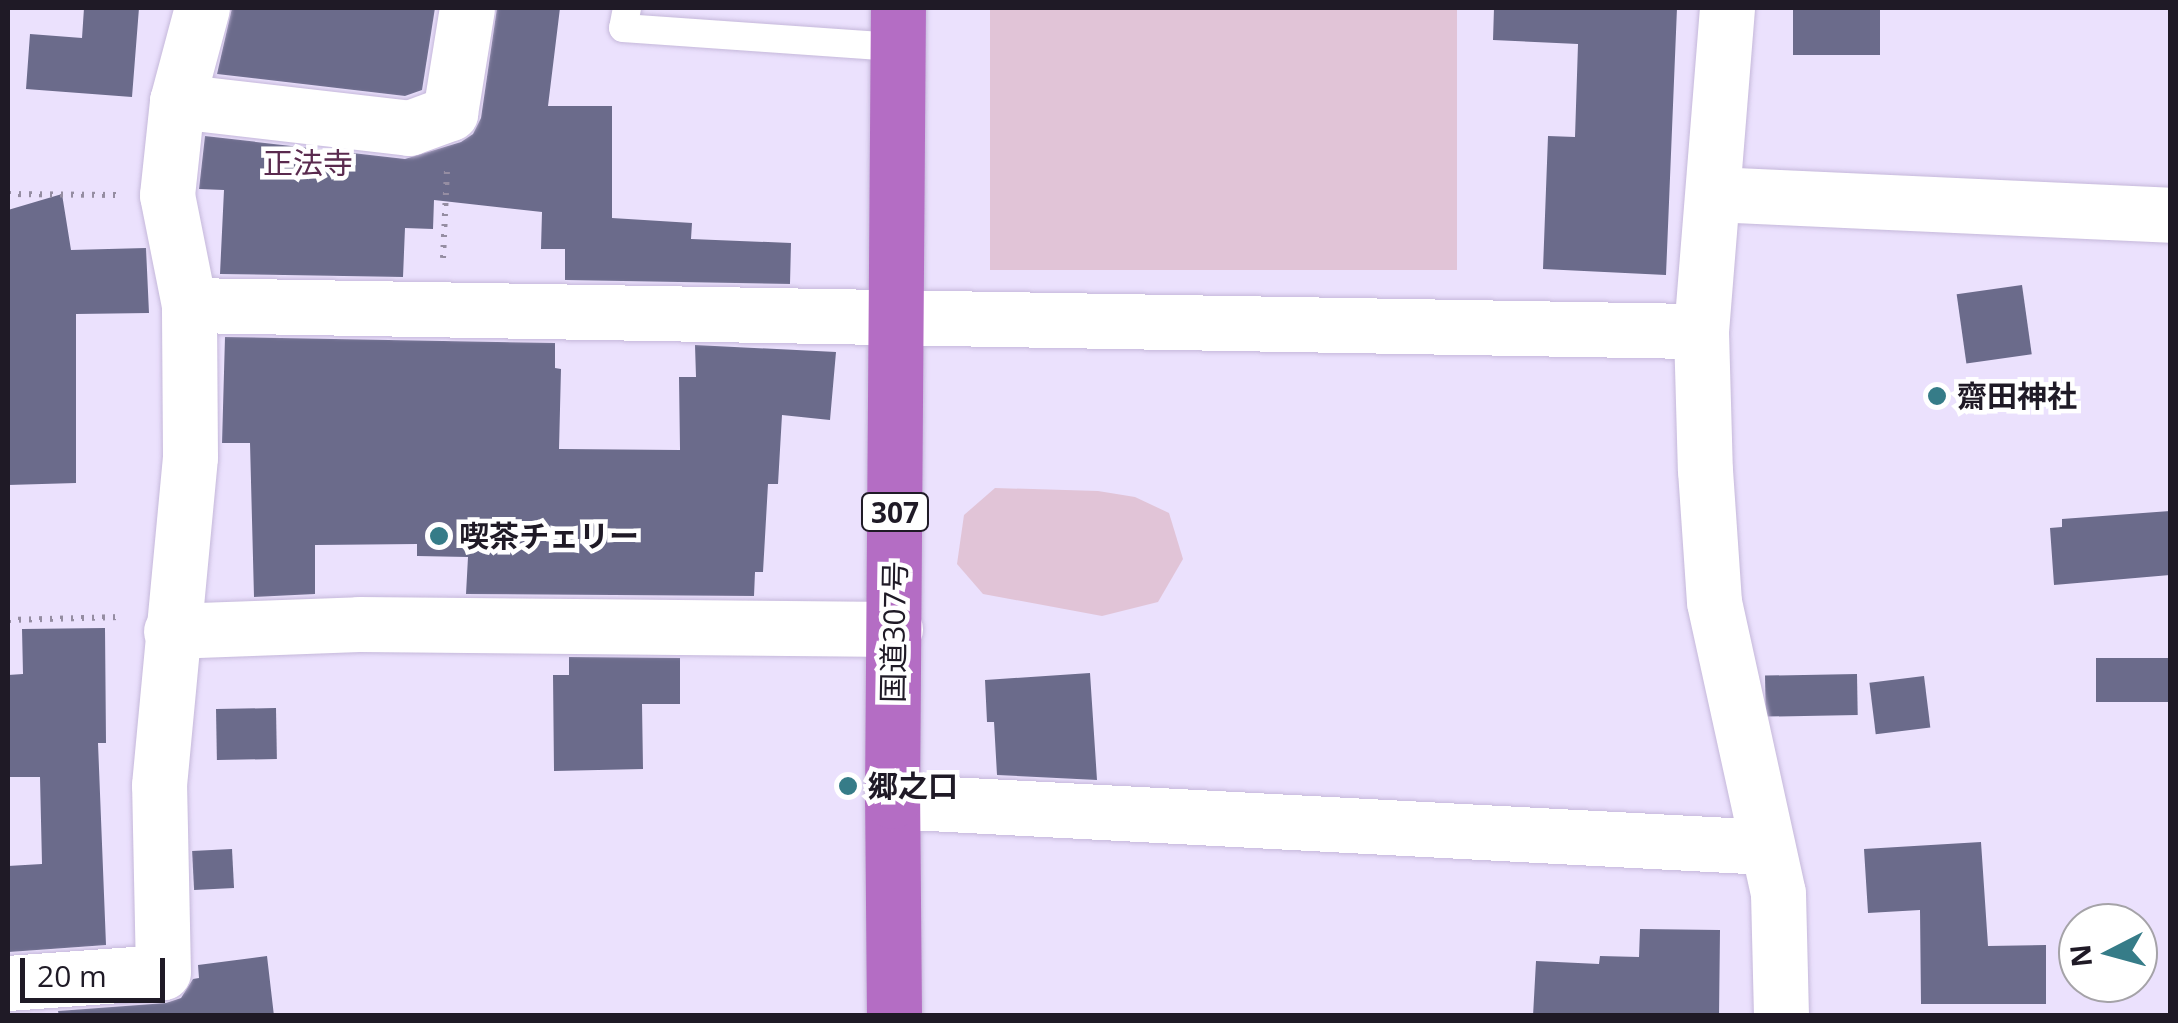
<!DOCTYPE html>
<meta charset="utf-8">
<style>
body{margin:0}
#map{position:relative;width:2178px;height:1023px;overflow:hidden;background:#ebe1fd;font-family:"Open Sans","Noto Sans JP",sans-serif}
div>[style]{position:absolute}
.green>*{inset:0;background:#e1c4d7;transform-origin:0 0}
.building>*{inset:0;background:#6b6b8b;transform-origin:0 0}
.path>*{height:6px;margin-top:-3px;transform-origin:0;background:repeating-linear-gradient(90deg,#958da2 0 2.5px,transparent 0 10.5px)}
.roads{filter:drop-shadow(0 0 2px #c5b8da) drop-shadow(0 0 2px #c5b8da)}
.lane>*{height:28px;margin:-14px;padding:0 14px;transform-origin:14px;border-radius:14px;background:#fff}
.street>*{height:55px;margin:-27.5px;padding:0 27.5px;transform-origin:27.5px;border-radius:27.5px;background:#fff}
.highway>*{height:55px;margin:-27.5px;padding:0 27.5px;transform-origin:27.5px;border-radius:27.5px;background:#b46dc4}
.dots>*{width:28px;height:28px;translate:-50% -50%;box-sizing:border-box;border:5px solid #fff;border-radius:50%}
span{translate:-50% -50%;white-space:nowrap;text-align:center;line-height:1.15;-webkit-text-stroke:9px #fff;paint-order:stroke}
.shield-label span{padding:2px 8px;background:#fff;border:2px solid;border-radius:8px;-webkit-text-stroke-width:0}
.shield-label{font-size:28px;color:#1f1a26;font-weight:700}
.park-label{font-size:30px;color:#5a2a4e}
.poi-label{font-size:30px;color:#1f1a26;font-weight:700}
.left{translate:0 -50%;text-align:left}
.street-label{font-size:30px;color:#1f1a26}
.frame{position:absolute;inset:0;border:10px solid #1f1a26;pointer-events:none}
.north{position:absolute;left:2058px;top:903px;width:100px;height:100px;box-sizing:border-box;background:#fff;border:2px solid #a5a3a8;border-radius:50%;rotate:264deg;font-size:28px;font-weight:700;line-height:40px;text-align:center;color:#1f1a26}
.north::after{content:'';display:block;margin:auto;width:35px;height:45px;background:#367c88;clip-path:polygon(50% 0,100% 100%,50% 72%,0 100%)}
.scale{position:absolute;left:20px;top:958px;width:145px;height:45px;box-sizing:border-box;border:5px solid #1f1a26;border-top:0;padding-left:12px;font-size:30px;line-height:35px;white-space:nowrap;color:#1f1a26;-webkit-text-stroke:8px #fff;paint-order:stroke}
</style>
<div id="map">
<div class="green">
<div style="left:990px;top:8px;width:467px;height:262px"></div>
<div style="clip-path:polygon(995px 488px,1098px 491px,1135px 497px,1169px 513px,1183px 559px,1158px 602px,1102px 616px,983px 594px,957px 564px,964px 515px)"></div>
</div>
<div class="building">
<div style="clip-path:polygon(84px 8px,139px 8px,132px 97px,26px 89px,30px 34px,82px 38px)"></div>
<div style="clip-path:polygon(232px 8px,435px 8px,422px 90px,405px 96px,217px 74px)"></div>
<div style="clip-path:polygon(497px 8px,560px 8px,548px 106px,612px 106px,612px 218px,692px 223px,691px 239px,791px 243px,790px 284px,565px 280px,565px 249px,541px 249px,542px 212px,434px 200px,433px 229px,405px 228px,403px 277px,220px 274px,224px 190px,199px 189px,205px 136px,405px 159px,461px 142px,473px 134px,481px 118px)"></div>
<div style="clip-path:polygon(1494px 8px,1677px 8px,1666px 275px,1543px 269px,1548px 136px,1575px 137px,1578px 44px,1493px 40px)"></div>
<div style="left:1793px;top:8px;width:87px;height:47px"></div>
<div style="clip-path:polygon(62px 194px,71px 250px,146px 248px,149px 313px,76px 314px,76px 483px,8px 485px,8px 210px)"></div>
<div style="left:2022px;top:285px;width:70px;height:66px;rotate:82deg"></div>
<div style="clip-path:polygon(225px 337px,555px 343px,555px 368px,561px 369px,559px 449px,680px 450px,679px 377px,696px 377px,695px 345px,836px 352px,830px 420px,782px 415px,778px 484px,768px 484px,763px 572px,755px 572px,754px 596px,466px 594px,468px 557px,417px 556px,417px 544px,315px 545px,315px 594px,254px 597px,250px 443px,222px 443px)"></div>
<div style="clip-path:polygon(2170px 511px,2170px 575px,2054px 585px,2050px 528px,2062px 527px,2062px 519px)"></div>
<div style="clip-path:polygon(105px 628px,106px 743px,98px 743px,106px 945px,9px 952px,8px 866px,42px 864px,40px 777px,8px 777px,8px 675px,23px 674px,22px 629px)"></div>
<div style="clip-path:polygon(569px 657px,680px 658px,680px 704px,642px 704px,643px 769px,554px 771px,553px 675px,569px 675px)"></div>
<div style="left:2170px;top:658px;width:44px;height:74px;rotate:90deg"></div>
<div style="clip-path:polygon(1090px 673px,1097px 780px,997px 775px,994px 722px,987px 722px,985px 680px)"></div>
<div style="left:1857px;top:674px;width:41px;height:92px;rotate:89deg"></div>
<div style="left:1924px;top:676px;width:52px;height:55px;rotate:83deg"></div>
<div style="left:276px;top:708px;width:51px;height:60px;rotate:89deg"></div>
<div style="clip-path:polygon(1981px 842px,1988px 946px,2046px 945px,2046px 1004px,1921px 1004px,1920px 910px,1868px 913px,1864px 849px)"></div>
<div style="left:232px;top:849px;width:39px;height:40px;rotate:87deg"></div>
<div style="clip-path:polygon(1640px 929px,1720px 930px,1719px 1016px,1533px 1016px,1536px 961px,1599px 964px,1600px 956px,1639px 957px)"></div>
<div style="clip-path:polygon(267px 956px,274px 1016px,59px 1016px,58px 1011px,166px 1003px,181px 998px,193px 979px,199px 978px,198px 965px)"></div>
</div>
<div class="path">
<div style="left:8px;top:194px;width:108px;rotate:0.5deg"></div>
<div style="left:443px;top:258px;width:88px;rotate:-87.4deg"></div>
<div style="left:8px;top:620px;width:113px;rotate:-1.5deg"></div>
</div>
<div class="roads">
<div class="lane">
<div style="left:627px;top:8px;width:20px;rotate:101deg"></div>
<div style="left:623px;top:28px;width:276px;rotate:4deg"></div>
</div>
<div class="street">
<div style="left:1727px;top:8px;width:324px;rotate:94.6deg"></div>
<div style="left:1701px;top:331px;width:139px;rotate:88.4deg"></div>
<div style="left:1705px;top:470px;width:132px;rotate:86.1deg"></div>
<div style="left:1714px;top:602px;width:298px;rotate:77.6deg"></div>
<div style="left:1778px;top:893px;width:123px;rotate:88.6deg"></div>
<div style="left:177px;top:101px;width:234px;rotate:6.6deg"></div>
<div style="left:409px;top:128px;width:44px;rotate:-20.1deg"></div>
<div style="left:450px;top:113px;width:106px;rotate:-80.8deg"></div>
<div style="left:1713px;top:194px;width:457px;rotate:2.6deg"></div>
<div style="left:189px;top:305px;width:1512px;rotate:0.99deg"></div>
<div style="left:171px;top:631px;width:188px;rotate:-2.1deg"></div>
<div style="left:359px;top:624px;width:536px;rotate:0.53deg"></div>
<div style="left:892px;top:801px;width:876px;rotate:3.01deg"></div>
<div style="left:8px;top:983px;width:155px;rotate:-4.1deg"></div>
<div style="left:163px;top:972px;width:187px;rotate:-91.2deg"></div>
<div style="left:159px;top:785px;width:329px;rotate:-84.6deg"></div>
<div style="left:190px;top:457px;width:152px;rotate:-90.4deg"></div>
<div style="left:189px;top:305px;width:112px;rotate:-101.3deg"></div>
<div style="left:167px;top:195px;width:95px;rotate:-83.9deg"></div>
<div style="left:177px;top:101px;width:96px;rotate:-75deg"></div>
</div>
<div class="highway">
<div style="left:894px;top:1016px;width:215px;rotate:-90.5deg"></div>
<div style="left:892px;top:801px;width:793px;rotate:-89.57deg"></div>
</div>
</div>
<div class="dots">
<div style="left:1937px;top:396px;background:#367c88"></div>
<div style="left:439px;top:536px;background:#367c88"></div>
<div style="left:848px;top:786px;background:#367c88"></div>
</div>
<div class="shield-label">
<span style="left:895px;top:512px">307</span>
</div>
<div class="park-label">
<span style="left:308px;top:163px">正法寺</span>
</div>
<div class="poi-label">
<span class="left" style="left:1957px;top:396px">齋田神社</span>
<span class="left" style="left:459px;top:536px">喫茶チェリー</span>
<span class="left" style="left:868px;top:786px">郷之口</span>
</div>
<div class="street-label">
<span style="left:894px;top:632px;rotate:-89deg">国道307号</span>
</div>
<div class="frame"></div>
<div class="north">N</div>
<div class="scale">20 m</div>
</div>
